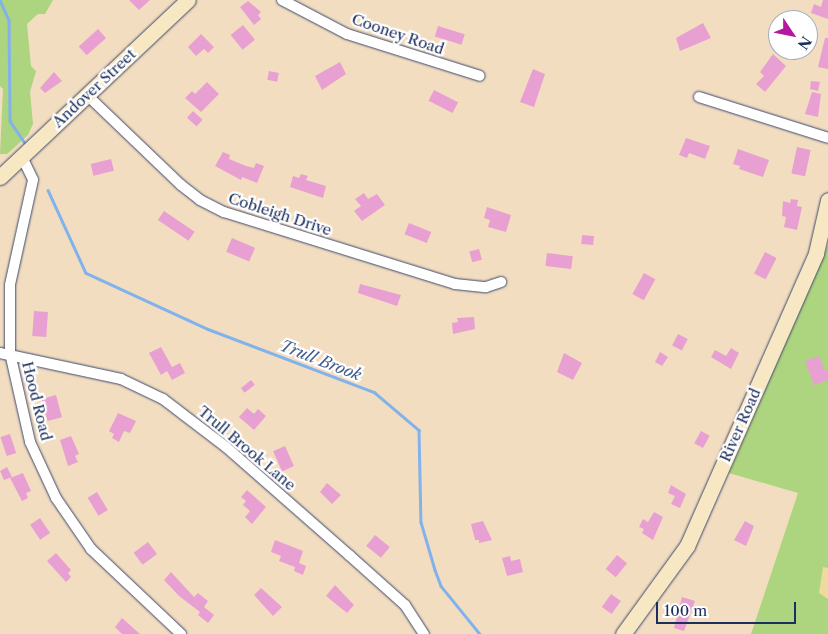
<!DOCTYPE html>
<style>
body{margin:0}
#map{position:relative;width:828px;height:634px;overflow:hidden;background:#f3ddc0;font-family:"Libre Caslon Text",serif}
div>[style]{position:absolute}
.green>*{inset:0;background:#add47f}
.sand>*{inset:0;background:#eeda9e}
.stream>*{height:2.5px;margin:-1.25px;padding:0 1.25px;transform-origin:1.25px;border-radius:1.25px;background:#81b2ec}
.building>*{inset:0;background:#e8a0d2;transform-origin:0 0}
.roads{filter:drop-shadow(0 0 1px #3b496d) drop-shadow(0 0 1px #3b496d)}
.minor>*{height:10px;margin:-5px;padding:0 5px;transform-origin:5px;border-radius:5px;background:#fff}
.secondary>*{height:15px;margin:-7.5px;padding:0 7.5px;transform-origin:7.5px;border-radius:7.5px;background:#f8e7c3}
span{translate:-50% -50%;white-space:nowrap;text-align:center;line-height:1.15;-webkit-text-stroke:4.5px #fff;paint-order:stroke}
.street-label{font-size:15px;color:#1b2f5e}
.water-label{font-size:16px;color:#3f5d90;font-style:italic}
.north{position:absolute;left:768px;top:10px;width:50px;height:50px;box-sizing:border-box;background:#fff;border:1px solid #a4acbf;border-radius:50%;rotate:124deg;font-size:14px;font-weight:700;line-height:20px;text-align:center;color:#1b2f5e}
.north::after{content:'';display:block;margin:auto;width:18px;height:22px;background:#b5179e;clip-path:polygon(50% 0,100% 100%,50% 72%,0 100%)}
.scale{position:absolute;left:656px;top:602px;width:140px;height:22px;box-sizing:border-box;border:2px solid #1b2f5e;border-top:0;padding-left:6px;font-size:15px;line-height:18px;white-space:nowrap;color:#1b2f5e;-webkit-text-stroke:4px #fff;paint-order:stroke}
</style>
<div id="map">
<div class="green">
<div style="clip-path:polygon(0 0,53px 0,45px 14px,38px 14px,27px 24px,31px 66px,36px 71px,30px 92px,33px 124px,28px 135px,15px 147px,7px 154px,0 154px,3px 89px,0 86px)"></div>
<div style="clip-path:polygon(828px 245px,828px 634px,751px 634px,798px 493px,729px 473px)"></div>
</div>
<div class="sand">
<div style="clip-path:polygon(823px 567px,828px 568px,828px 599px,819px 593px)"></div>
</div>
<div class="stream">
<div style="left:0;top:0;width:22px;rotate:66deg"></div>
<div style="left:9px;top:20px;width:101px;rotate:89.4deg"></div>
<div style="left:10px;top:121px;width:25px;rotate:56deg"></div>
<div style="left:48px;top:190px;width:91px;rotate:65.4deg"></div>
<div style="left:86px;top:273px;width:134px;rotate:24.7deg"></div>
<div style="left:208px;top:329px;width:178px;rotate:20.8deg"></div>
<div style="left:374px;top:392px;width:59px;rotate:40.2deg"></div>
<div style="left:419px;top:430px;width:92px;rotate:88.8deg"></div>
<div style="left:421px;top:522px;width:50px;rotate:73.7deg"></div>
<div style="left:435px;top:570px;width:17px;rotate:69deg"></div>
<div style="left:441px;top:586px;width:62px;rotate:50.9deg"></div>
</div>
<div class="building">
<div style="clip-path:polygon(129px 0,150px 0,139px 10px)"></div>
<div style="clip-path:polygon(823px 0,828px 0,828px 19px,811px 13px,814px 4px,821px 7px)"></div>
<div style="clip-path:polygon(248px 1px,261px 12px,258px 15px,261px 19px,254px 25px,240px 7px)"></div>
<div style="clip-path:polygon(703px 23px,711px 38px,680px 51px,676px 38px)"></div>
<div style="left:243px;top:25px;width:19px;height:16px;rotate:51deg"></div>
<div style="left:438px;top:26px;width:28px;height:11px;rotate:17deg"></div>
<div style="left:98px;top:29px;width:12px;height:26px;rotate:48deg"></div>
<div style="clip-path:polygon(201px 34px,214px 47px,208px 53px,204px 49px,196px 56px,188px 47px)"></div>
<div style="clip-path:polygon(825px 38px,828px 38px,828px 69px,818px 67px)"></div>
<div style="clip-path:polygon(773px 54px,786px 66px,765px 92px,756px 84px,764px 76px,760px 72px)"></div>
<div style="clip-path:polygon(340px 62px,346px 74px,322px 90px,315px 76px)"></div>
<div style="clip-path:polygon(533px 69px,545px 74px,534px 107px,520px 102px)"></div>
<div style="left:269px;top:71px;width:10px;height:9px;rotate:11deg"></div>
<div style="clip-path:polygon(54px 72px,62px 81px,45px 93px,40px 88px)"></div>
<div style="clip-path:polygon(811px 81px,820px 82px,818px 91px,810px 89px)"></div>
<div style="clip-path:polygon(207px 82px,219px 94px,201px 112px,185px 98px,192px 91px,195px 94px)"></div>
<div style="left:434px;top:90px;width:27px;height:12px;rotate:27deg"></div>
<div style="clip-path:polygon(812px 92px,821px 94px,818px 117px,805px 114px)"></div>
<div style="left:193px;top:111px;width:13px;height:9px;rotate:42deg"></div>
<div style="clip-path:polygon(686px 138px,710px 146px,705px 159px,689px 153px,687px 158px,679px 155px)"></div>
<div style="left:797px;top:147px;width:14px;height:27px;rotate:12deg"></div>
<div style="clip-path:polygon(738px 149px,769px 160px,763px 177px,739px 169px,740px 166px,733px 164px)"></div>
<div style="clip-path:polygon(223px 152px,230px 155px,229px 159px,246px 166px,254px 168px,256px 163px,264px 166px,257px 183px,242px 177px,241px 180px,215px 166px)"></div>
<div style="left:111px;top:159px;width:12px;height:21px;rotate:76deg"></div>
<div style="clip-path:polygon(301px 174px,308px 176px,306px 180px,326px 186px,323px 198px,290px 187px,293px 176px,299px 178px)"></div>
<div style="clip-path:polygon(364px 193px,368px 199px,377px 194px,385px 205px,362px 221px,354px 211px,361px 206px,355px 199px)"></div>
<div style="clip-path:polygon(791px 199px,798px 200px,797px 206px,802px 207px,797px 230px,784px 227px,786px 217px,782px 216px,783px 201px,790px 203px)"></div>
<div style="clip-path:polygon(487px 207px,511px 215px,506px 232px,488px 227px,490px 220px,484px 218px)"></div>
<div style="left:164px;top:211px;width:37px;height:11px;rotate:34deg"></div>
<div style="left:409px;top:223px;width:24px;height:12px;rotate:22deg"></div>
<div style="left:582px;top:235px;width:12px;height:9px;rotate:5deg"></div>
<div style="left:232px;top:238px;width:25px;height:15px;rotate:23deg"></div>
<div style="left:479px;top:249px;width:11px;height:10px;rotate:75deg"></div>
<div style="left:765px;top:252px;width:13px;height:24px;rotate:27deg"></div>
<div style="left:547px;top:253px;width:26px;height:13px;rotate:7deg"></div>
<div style="left:644px;top:273px;width:13px;height:24px;rotate:29deg"></div>
<div style="clip-path:polygon(360px 284px,401px 295px,397px 306px,358px 293px)"></div>
<div style="left:34px;top:311px;width:14px;height:25px;rotate:4deg"></div>
<div style="clip-path:polygon(474px 317px,475px 329px,453px 334px,452px 323px,458px 322px,457px 318px)"></div>
<div style="left:678px;top:334px;width:11px;height:13px;rotate:27deg"></div>
<div style="clip-path:polygon(161px 347px,172px 367px,180px 363px,185px 373px,172px 380px,167px 371px,161px 375px,149px 353px)"></div>
<div style="clip-path:polygon(731px 348px,739px 353px,731px 369px,711px 357px,715px 350px,726px 356px)"></div>
<div style="clip-path:polygon(660px 352px,668px 357px,662px 366px,655px 362px)"></div>
<div style="clip-path:polygon(564px 353px,582px 363px,573px 380px,557px 372px)"></div>
<div style="clip-path:polygon(819px 356px,825px 371px,828px 370px,828px 380px,814px 385px,805px 361px)"></div>
<div style="left:251px;top:380px;width:6px;height:13px;rotate:51deg"></div>
<div style="left:56px;top:395px;width:23px;height:15px;rotate:75deg"></div>
<div style="clip-path:polygon(247px 408px,254px 414px,258px 409px,266px 416px,254px 430px,239px 417px)"></div>
<div style="clip-path:polygon(118px 413px,136px 421px,130px 433px,124px 431px,119px 442px,112px 438px,114px 434px,109px 431px)"></div>
<div style="left:701px;top:431px;width:10px;height:14px;rotate:29deg"></div>
<div style="left:10px;top:434px;width:20px;height:10px;rotate:72deg"></div>
<div style="clip-path:polygon(71px 436px,79px 454px,75px 456px,78px 462px,68px 466px,60px 440px)"></div>
<div style="left:285px;top:446px;width:22px;height:13px;rotate:66deg"></div>
<div style="clip-path:polygon(7px 467px,12px 477px,4px 480px,0 471px)"></div>
<div style="clip-path:polygon(23px 473px,31px 491px,26px 493px,28px 498px,22px 501px,10px 478px)"></div>
<div style="clip-path:polygon(327px 483px,341px 495px,332px 504px,320px 492px)"></div>
<div style="clip-path:polygon(671px 485px,686px 494px,680px 508px,671px 504px,675px 496px,668px 493px)"></div>
<div style="clip-path:polygon(247px 490px,266px 507px,252px 524px,245px 517px,250px 511px,243px 505px,246px 501px,241px 497px)"></div>
<div style="left:97px;top:492px;width:21px;height:11px;rotate:59deg"></div>
<div style="clip-path:polygon(654px 512px,663px 517px,653px 540px,642px 533px,644px 529px,639px 527px,643px 519px,648px 522px)"></div>
<div style="left:40px;top:518px;width:18px;height:12px;rotate:56deg"></div>
<div style="clip-path:polygon(483px 521px,492px 540px,479px 543px,479px 540px,475px 540px,471px 524px)"></div>
<div style="clip-path:polygon(745px 521px,754px 526px,746px 546px,734px 540px)"></div>
<div style="left:375px;top:535px;width:19px;height:14px;rotate:39deg"></div>
<div style="clip-path:polygon(275px 540px,303px 551px,299px 563px,306px 566px,303px 575px,294px 571px,295px 567px,279px 561px,281px 556px,271px 552px)"></div>
<div style="left:148px;top:542px;width:15px;height:18px;rotate:53deg"></div>
<div style="clip-path:polygon(56px 553px,71px 570px,68px 573px,71px 577px,66px 582px,47px 561px)"></div>
<div style="left:617px;top:555px;width:13px;height:18px;rotate:39deg"></div>
<div style="clip-path:polygon(510px 556px,511px 561px,520px 559px,523px 572px,507px 576px,502px 558px)"></div>
<div style="clip-path:polygon(171px 572px,194px 597px,198px 593px,208px 601px,204px 607px,214px 615px,208px 623px,198px 615px,200px 612px,179px 596px,164px 580px)"></div>
<div style="clip-path:polygon(335px 585px,354px 605px,347px 613px,326px 596px)"></div>
<div style="clip-path:polygon(261px 588px,282px 607px,273px 616px,254px 595px)"></div>
<div style="left:611px;top:594px;width:12px;height:16px;rotate:35deg"></div>
<div style="clip-path:polygon(682px 597px,695px 601px,684px 631px,674px 628px)"></div>
<div style="clip-path:polygon(122px 618px,140px 634px,122px 634px,115px 627px)"></div>
</div>
<div class="roads">
<div class="minor">
<div style="left:282px;top:0;width:73px;rotate:27.6deg"></div>
<div style="left:347px;top:34px;width:139px;rotate:17.5deg"></div>
<div style="left:87px;top:95px;width:130px;rotate:43.8deg"></div>
<div style="left:181px;top:185px;width:24px;rotate:38deg"></div>
<div style="left:200px;top:200px;width:27px;rotate:27deg"></div>
<div style="left:224px;top:212px;width:242px;rotate:17.3deg"></div>
<div style="left:455px;top:284px;width:31px;rotate:6deg"></div>
<div style="left:486px;top:287px;width:16px;rotate:-18deg"></div>
<div style="left:699px;top:97px;width:135px;rotate:17.6deg"></div>
<div style="left:22px;top:157px;width:25px;rotate:64deg"></div>
<div style="left:33px;top:180px;width:107px;rotate:102.4deg"></div>
<div style="left:10px;top:285px;width:68px;rotate:90deg"></div>
<div style="left:10px;top:353px;width:91px;rotate:77.3deg"></div>
<div style="left:30px;top:442px;width:62px;rotate:65.1deg"></div>
<div style="left:56px;top:498px;width:62px;rotate:55.5deg"></div>
<div style="left:91px;top:549px;width:124px;rotate:43.4deg"></div>
<div style="left:0;top:353px;width:124px;rotate:12.1deg"></div>
<div style="left:121px;top:379px;width:47px;rotate:25.5deg"></div>
<div style="left:163px;top:399px;width:79px;rotate:37.3deg"></div>
<div style="left:226px;top:447px;width:164px;rotate:41.3deg"></div>
<div style="left:349px;top:555px;width:75px;rotate:41.8deg"></div>
<div style="left:405px;top:605px;width:35px;rotate:57deg"></div>
</div>
<div class="secondary">
<div style="left:0;top:177px;width:258px;rotate:-43.3deg"></div>
<div style="left:623px;top:634px;width:109px;rotate:-54deg"></div>
<div style="left:687px;top:546px;width:320px;rotate:-66.2deg"></div>
<div style="left:816px;top:253px;width:54px;rotate:-77.2deg"></div>
</div>
</div>
<div class="street-label">
<span style="left:398px;top:34px;rotate:19deg">Cooney Road</span>
<span style="left:94px;top:88px;rotate:-43deg">Andover Street</span>
<span style="left:280px;top:214px;rotate:18deg">Cobleigh Drive</span>
<span style="left:37px;top:401px;rotate:76deg">Hood Road</span>
<span style="left:740px;top:425px;rotate:-66deg">River Road</span>
<span style="left:247px;top:448px;rotate:40deg">Trull Brook Lane</span>
</div>
<div class="water-label">
<span style="left:321px;top:360px;rotate:21deg">Trull Brook</span>
</div>
<div class="north">N</div>
<div class="scale">100 m</div>
</div>
